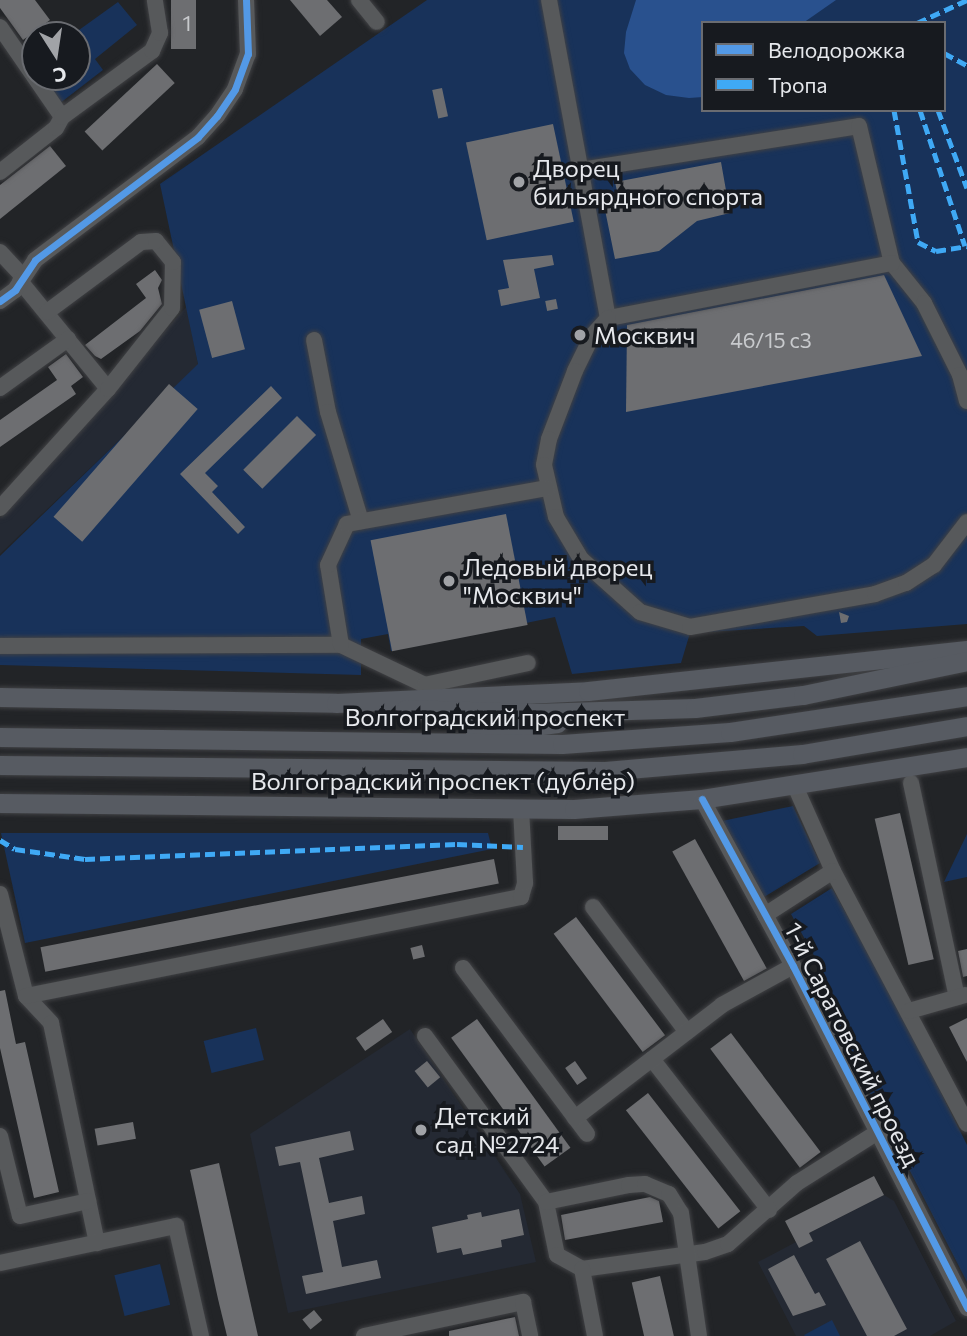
<!DOCTYPE html>
<meta charset="utf-8">
<style>
body{margin:0}
#map{position:relative;width:967px;height:1336px;overflow:hidden;background:#222427;font-family:Commissioner,sans-serif}
div>[style]{position:absolute}
.built>*{inset:0;background:#242933}
.green>*{inset:0;background:#18325a;transform-origin:0 0}
.water>*{inset:0;background:#29518e}
.building>*{inset:0;background:#6d6e71;transform-origin:0 0}
.roads{filter:drop-shadow(0 0 2px #404144) drop-shadow(0 0 2px #404144)}
.minor>*{height:16px;margin:-8px;padding:0 8px;transform-origin:8px;border-radius:8px;background:#57595b}
.major>*{height:19px;margin:-9.5px;padding:0 9.5px;transform-origin:9.5px;border-radius:9.5px;background:#575b62}
.quiet>*{height:5px;margin-top:-2.5px;transform-origin:0;background:repeating-linear-gradient(90deg,#3fa9f5 0 10px,transparent 0 15px)}
.cycleway>*{height:7px;margin:-3.5px;padding:0 3.5px;transform-origin:3.5px;border-radius:3.5px;background:#5399e6}
.dots>*{width:19px;height:19px;translate:-50% -50%;box-sizing:border-box;border:4px solid #171a1f;border-radius:50%}
span{translate:-50% -50%;white-space:nowrap;text-align:center;line-height:1.15;-webkit-text-stroke:7px #171a1f;paint-order:stroke}
.number-label{font-size:21px;color:#c8cacd}
.number-label span{-webkit-text-stroke-width:0}
.poi-label{font-size:24px;color:#e6e8ec}
.left{translate:0 -50%;text-align:left}
.street-label{font-size:24px;color:#e6e8ec}
.legend{position:absolute;left:701px;top:21px;width:245px;height:91px;box-sizing:border-box;background:#171a1f;border:2px solid #6a6c71;margin:0;padding:9px 12px;list-style:none;font-size:21px;color:#e6e8ec}
.legend li{display:flex;align-items:center;gap:14px;height:35px}
.legend b{width:35px;border:2px solid #6a6c71}
.north{position:absolute;left:21px;top:21px;width:70px;height:70px;box-sizing:border-box;background:#171a1f;border:2px solid #6a6c71;border-radius:50%;rotate:168deg;font-size:19px;font-weight:700;line-height:28px;text-align:center;color:#e6e8ec}
.north::after{content:'';display:block;margin:auto;width:24px;height:32px;background:#a1a3a7;clip-path:polygon(50% 0,100% 100%,50% 72%,0 100%)}
</style>
<div id="map">
<div class="built">
<div style="clip-path:polygon(187px 306px,198px 365px,0 554px,0 518px)"></div>
<div style="clip-path:polygon(410px 1029px,520px 1194px,536px 1262px,288px 1313px,250px 1134px)"></div>
<div style="clip-path:polygon(884px 1195px,894px 1201px,956px 1321px,930px 1336px,796px 1336px,758px 1262px,796px 1242px,799px 1248px,812px 1241px,809px 1233px)"></div>
</div>
<div class="green">
<div style="clip-path:polygon(evenodd,427px 0,967px 0,967px 624px,817px 636px,804px 626px,690px 633px,681px 663px,572px 674px,555px 617px,391px 651px,388px 634px,361px 639px,361px 675px,0 665px,0 556px,198px 364px,160px 184px,427px 0,703px 23px,944px 23px,944px 110px,703px 110px,703px 23px)"></div>
<div style="clip-path:polygon(118px 2px,137px 25px,95px 59px,103px 70px,55px 107px,27px 70px,35px 64px,35px 77px,77px 77px,77px 35px,72px 35px)"></div>
<div style="clip-path:polygon(793px 806px,820px 863px,764px 897px,722px 821px)"></div>
<div style="clip-path:polygon(1px 833px,488px 833px,492px 849px,25px 943px)"></div>
<div style="clip-path:polygon(967px 834px,967px 877px,944px 882px)"></div>
<div style="clip-path:polygon(832px 888px,900px 1010px,967px 1145px,967px 1282px,819px 994px,827px 979px,791px 914px)"></div>
<div style="left:256px;top:1028px;width:33px;height:54px;rotate:76deg"></div>
<div style="left:160px;top:1264px;width:42px;height:47px;rotate:76deg"></div>
<div style="clip-path:polygon(832px 1320px,840px 1336px,805px 1336px,804px 1335px)"></div>
</div>
<div class="water">
<div style="clip-path:polygon(636px 0,836px 0,803px 23px,703px 23px,703px 97px,689px 98px,666px 95px,645px 85px,630px 69px,624px 53px,626px 32px)"></div>
</div>
<div class="building">
<div style="clip-path:polygon(0 0,35px 0,50px 20px,23px 40px,0 8px)"></div>
<div style="left:171px;top:0;width:25px;height:49px"></div>
<div style="clip-path:polygon(290px 0,327px 0,342px 17px,320px 36px)"></div>
<div style="left:157px;top:64px;width:26px;height:99px;rotate:47deg"></div>
<div style="left:442px;top:88px;width:29px;height:10px;rotate:78deg"></div>
<div style="left:553px;top:124px;width:100px;height:89px;rotate:78deg"></div>
<div style="clip-path:polygon(50px 146px,66px 166px,0 219px,0 185px)"></div>
<div style="clip-path:polygon(721px 162px,730px 213px,697px 221px,659px 251px,615px 259px,604px 205px,619px 201px,615px 182px)"></div>
<div style="clip-path:polygon(552px 255px,554px 265px,534px 269px,540px 298px,501px 306px,498px 290px,509px 288px,503px 260px)"></div>
<div style="clip-path:polygon(155px 270px,162px 280px,158px 288px,162px 304px,140px 331px,101px 359px,95px 356px,85px 345px,146px 298px,136px 284px)"></div>
<div style="clip-path:polygon(884px 275px,922px 356px,626px 412px,627px 325px)"></div>
<div style="left:556px;top:299px;width:10px;height:11px;rotate:79deg"></div>
<div style="left:232px;top:301px;width:50px;height:34px;rotate:75deg"></div>
<div style="clip-path:polygon(66px 354px,83px 377px,71px 386px,76px 394px,0 447px,0 420px,57px 380px,48px 367px)"></div>
<div style="left:169px;top:384px;width:38px;height:176px;rotate:41deg"></div>
<div style="clip-path:polygon(271px 386px,282px 398px,205px 473px,218px 486px,212px 492px,245px 527px,238px 534px,180px 474px)"></div>
<div style="left:297px;top:416px;width:27px;height:76px;rotate:45deg"></div>
<div style="left:506px;top:514px;width:113px;height:138px;rotate:79deg"></div>
<div style="clip-path:polygon(839px 612px,849px 616px,847px 622px,841px 623px)"></div>
<div style="left:900px;top:813px;width:150px;height:26px;rotate:77deg"></div>
<div style="left:608px;top:826px;width:14px;height:50px;rotate:90deg"></div>
<div style="left:695px;top:839px;width:148px;height:26px;rotate:61deg"></div>
<div style="left:494px;top:859px;width:25px;height:462px;rotate:79deg"></div>
<div style="left:576px;top:917px;width:148px;height:28px;rotate:53deg"></div>
<div style="left:422px;top:945px;width:12px;height:12px;rotate:76deg"></div>
<div style="clip-path:polygon(967px 949px,967px 976px,963px 977px,958px 951px)"></div>
<div style="clip-path:polygon(5px 990px,16px 1044px,25px 1042px,59px 1192px,34px 1198px,0 1048px,0 991px)"></div>
<div style="clip-path:polygon(967px 1018px,967px 1062px,949px 1027px)"></div>
<div style="left:383px;top:1019px;width:16px;height:33px;rotate:55deg"></div>
<div style="left:477px;top:1019px;width:159px;height:32px;rotate:54deg"></div>
<div style="left:731px;top:1033px;width:149px;height:26px;rotate:53deg"></div>
<div style="left:427px;top:1061px;width:21px;height:16px;rotate:51deg"></div>
<div style="left:575px;top:1061px;width:21px;height:12px;rotate:55deg"></div>
<div style="left:648px;top:1093px;width:150px;height:28px;rotate:52deg"></div>
<div style="left:133px;top:1122px;width:17px;height:39px;rotate:80deg"></div>
<div style="clip-path:polygon(350px 1131px,354px 1150px,319px 1158px,329px 1203px,362px 1196px,365px 1214px,333px 1221px,342px 1267px,377px 1260px,381px 1278px,306px 1294px,302px 1276px,323px 1272px,300px 1162px,279px 1166px,275px 1147px)"></div>
<div style="clip-path:polygon(219px 1163px,258px 1336px,227px 1336px,218px 1299px,190px 1170px)"></div>
<div style="clip-path:polygon(874px 1176px,884px 1195px,809px 1233px,813px 1241px,799px 1248px,785px 1221px)"></div>
<div style="clip-path:polygon(650px 1197px,659px 1201px,663px 1222px,565px 1240px,561px 1215px)"></div>
<div style="clip-path:polygon(519px 1209px,524px 1235px,501px 1240px,502px 1247px,463px 1255px,461px 1248px,437px 1253px,432px 1227px,468px 1219px,467px 1215px,481px 1212px,482px 1217px)"></div>
<div style="clip-path:polygon(860px 1241px,907px 1329px,894px 1336px,867px 1336px,826px 1259px)"></div>
<div style="clip-path:polygon(794px 1255px,815px 1294px,819px 1292px,826px 1305px,793px 1316px,768px 1269px)"></div>
<div style="left:660px;top:1276px;width:62px;height:29px;rotate:77deg"></div>
<div style="left:314px;top:1310px;width:13px;height:15px;rotate:51deg"></div>
<div style="clip-path:polygon(515px 1317px,519px 1336px,449px 1336px,449px 1331px)"></div>
</div>
<div class="roads">
<div class="minor">
<div style="left:359px;top:0;width:28px;rotate:51deg"></div>
<div style="left:549px;top:0;width:323px;rotate:79.5deg"></div>
<div style="left:0;top:27px;width:109px;rotate:55.4deg"></div>
<div style="left:581px;top:170px;width:281px;rotate:-9deg"></div>
<div style="left:859px;top:126px;width:141px;rotate:76.5deg"></div>
<div style="left:892px;top:263px;width:51px;rotate:51.3deg"></div>
<div style="left:924px;top:303px;width:80px;rotate:63.4deg"></div>
<div style="left:960px;top:375px;width:27px;rotate:75deg"></div>
<div style="left:0;top:172px;width:71px;rotate:-38.2deg"></div>
<div style="left:56px;top:128px;width:13px;rotate:-61deg"></div>
<div style="left:62px;top:117px;width:112px;rotate:-36.3deg"></div>
<div style="left:152px;top:51px;width:20px;rotate:-66deg"></div>
<div style="left:160px;top:33px;width:33px;rotate:-99deg"></div>
<div style="left:0;top:252px;width:34px;rotate:47deg"></div>
<div style="left:892px;top:263px;width:289px;rotate:169deg"></div>
<div style="left:608px;top:318px;width:24px;rotate:132deg"></div>
<div style="left:592px;top:336px;width:39px;rotate:116deg"></div>
<div style="left:575px;top:371px;width:73px;rotate:110.9deg"></div>
<div style="left:549px;top:439px;width:26px;rotate:101deg"></div>
<div style="left:544px;top:465px;width:53px;rotate:77deg"></div>
<div style="left:556px;top:517px;width:49px;rotate:59.2deg"></div>
<div style="left:581px;top:559px;width:79px;rotate:41.9deg"></div>
<div style="left:640px;top:612px;width:52px;rotate:16.7deg"></div>
<div style="left:690px;top:627px;width:188px;rotate:-10.1deg"></div>
<div style="left:875px;top:594px;width:33px;rotate:-20deg"></div>
<div style="left:906px;top:583px;width:33px;rotate:-33deg"></div>
<div style="left:934px;top:565px;width:54px;rotate:-52.5deg"></div>
<div style="left:20px;top:281px;width:139px;rotate:50.8deg"></div>
<div style="left:0;top:301px;width:19px;rotate:-36deg"></div>
<div style="left:15px;top:290px;width:36px;rotate:-56deg"></div>
<div style="left:35px;top:260px;width:204px;rotate:-37deg"></div>
<div style="left:198px;top:137px;width:28px;rotate:-48deg"></div>
<div style="left:217px;top:116px;width:32px;rotate:-56deg"></div>
<div style="left:235px;top:89px;width:37px;rotate:-70deg"></div>
<div style="left:248px;top:54px;width:54px;rotate:-92.1deg"></div>
<div style="left:314px;top:340px;width:73px;rotate:79deg"></div>
<div style="left:328px;top:412px;width:114px;rotate:73.2deg"></div>
<div style="left:0;top:388px;width:84px;rotate:-35.8deg"></div>
<div style="left:0;top:508px;width:161px;rotate:-47.8deg"></div>
<div style="left:108px;top:389px;width:103px;rotate:-51.7deg"></div>
<div style="left:172px;top:308px;width:46px;rotate:-88.8deg"></div>
<div style="left:173px;top:262px;width:27px;rotate:-129deg"></div>
<div style="left:156px;top:241px;width:15px;rotate:176deg"></div>
<div style="left:141px;top:242px;width:117px;rotate:143.3deg"></div>
<div style="left:0;top:646px;width:341px;rotate:-0.2deg"></div>
<div style="left:425px;top:685px;width:93px;rotate:-154.5deg"></div>
<div style="left:341px;top:645px;width:81px;rotate:-99.2deg"></div>
<div style="left:328px;top:565px;width:45px;rotate:-65.1deg"></div>
<div style="left:347px;top:524px;width:203px;rotate:-10.2deg"></div>
<div style="left:426px;top:695px;width:10px;rotate:-96deg"></div>
<div style="left:425px;top:685px;width:105px;rotate:-12.1deg"></div>
<div style="left:911px;top:783px;width:219px;rotate:77.9deg"></div>
<div style="left:795px;top:786px;width:93px;rotate:65.9deg"></div>
<div style="left:833px;top:871px;width:286px;rotate:62.1deg"></div>
<div style="left:702px;top:799px;width:190px;rotate:61.4deg"></div>
<div style="left:793px;top:966px;width:384px;rotate:63deg"></div>
<div style="left:0;top:894px;width:105px;rotate:75.7deg"></div>
<div style="left:26px;top:996px;width:37px;rotate:47deg"></div>
<div style="left:51px;top:1023px;width:225px;rotate:78.2deg"></div>
<div style="left:593px;top:907px;width:156px;rotate:53.1deg"></div>
<div style="left:765px;top:915px;width:81px;rotate:-32.9deg"></div>
<div style="left:463px;top:968px;width:207px;rotate:53.2deg"></div>
<div style="left:26px;top:996px;width:505px;rotate:-11.31deg"></div>
<div style="left:521px;top:897px;width:15px;rotate:-74deg"></div>
<div style="left:525px;top:883px;width:73px;rotate:-93.1deg"></div>
<div style="left:909px;top:1011px;width:58px;rotate:-15.9deg"></div>
<div style="left:425px;top:1036px;width:205px;rotate:53.9deg"></div>
<div style="left:546px;top:1202px;width:54px;rotate:78.3deg"></div>
<div style="left:557px;top:1255px;width:29px;rotate:29deg"></div>
<div style="left:582px;top:1269px;width:124px;rotate:-7.9deg"></div>
<div style="left:705px;top:1252px;width:24px;rotate:-19deg"></div>
<div style="left:728px;top:1244px;width:92px;rotate:-41.5deg"></div>
<div style="left:797px;top:1183px;width:96px;rotate:-32.2deg"></div>
<div style="left:652px;top:1059px;width:191px;rotate:52.2deg"></div>
<div style="left:575px;top:1118px;width:185px;rotate:-37.5deg"></div>
<div style="left:722px;top:1005px;width:81px;rotate:-28.8deg"></div>
<div style="left:0;top:1136px;width:82px;rotate:76deg"></div>
<div style="left:20px;top:1216px;width:70px;rotate:-12.4deg"></div>
<div style="left:546px;top:1202px;width:85px;rotate:-11.6deg"></div>
<div style="left:629px;top:1185px;width:16px;rotate:-4deg"></div>
<div style="left:645px;top:1184px;width:26px;rotate:23deg"></div>
<div style="left:669px;top:1194px;width:22px;rotate:58deg"></div>
<div style="left:681px;top:1213px;width:124px;rotate:81.7deg"></div>
<div style="left:0;top:1263px;width:180px;rotate:-11.9deg"></div>
<div style="left:176px;top:1226px;width:113px;rotate:77.2deg"></div>
<div style="left:582px;top:1269px;width:68px;rotate:79deg"></div>
<div style="left:364px;top:1336px;width:163px;rotate:-12.1deg"></div>
<div style="left:523px;top:1302px;width:35px;rotate:78deg"></div>
</div>
<div class="major">
<div style="left:0;top:697px;width:336px;rotate:1deg"></div>
<div style="left:336px;top:703px;width:252px;rotate:-2.7deg"></div>
<div style="left:588px;top:691px;width:381px;rotate:-6.2deg"></div>
<div style="left:406px;top:709px;width:129px;rotate:1.8deg"></div>
<div style="left:535px;top:713px;width:160px;rotate:-1.8deg"></div>
<div style="left:695px;top:708px;width:109px;rotate:-6.9deg"></div>
<div style="left:803px;top:695px;width:167px;rotate:-11.7deg"></div>
<div style="left:475px;top:734px;width:83px;rotate:-7.6deg"></div>
<div style="left:0;top:737px;width:562px;rotate:0.71deg"></div>
<div style="left:562px;top:744px;width:168px;rotate:-4.1deg"></div>
<div style="left:730px;top:732px;width:240px;rotate:-8.6deg"></div>
<div style="left:0;top:765px;width:605px;rotate:0.57deg"></div>
<div style="left:605px;top:771px;width:198px;rotate:-4.9deg"></div>
<div style="left:802px;top:754px;width:167px;rotate:-9.6deg"></div>
<div style="left:0;top:803px;width:574px;rotate:0.6deg"></div>
<div style="left:574px;top:809px;width:128px;rotate:-4.5deg"></div>
<div style="left:702px;top:799px;width:268px;rotate:-9deg"></div>
</div>
</div>
<div class="quiet">
<div style="left:917px;top:23px;width:55px;rotate:-24.7deg"></div>
<div style="left:944px;top:53px;width:26px;rotate:28deg"></div>
<div style="left:894px;top:110px;width:134px;rotate:79.7deg"></div>
<div style="left:918px;top:242px;width:20px;rotate:27deg"></div>
<div style="left:936px;top:251px;width:31px;rotate:-9deg"></div>
<div style="left:920px;top:110px;width:143px;rotate:71.7deg"></div>
<div style="left:938px;top:110px;width:83px;rotate:69.6deg"></div>
<div style="left:0;top:840px;width:17px;rotate:31deg"></div>
<div style="left:15px;top:849px;width:71px;rotate:8.1deg"></div>
<div style="left:85px;top:859px;width:372px;rotate:-2.3deg"></div>
<div style="left:457px;top:844px;width:66px;rotate:2.6deg"></div>
</div>
<div class="cycleway">
<div style="left:0;top:301px;width:19px;rotate:-36deg"></div>
<div style="left:15px;top:290px;width:36px;rotate:-56deg"></div>
<div style="left:35px;top:260px;width:204px;rotate:-37deg"></div>
<div style="left:198px;top:137px;width:28px;rotate:-48deg"></div>
<div style="left:217px;top:116px;width:32px;rotate:-56deg"></div>
<div style="left:235px;top:89px;width:37px;rotate:-70deg"></div>
<div style="left:248px;top:54px;width:54px;rotate:-92.1deg"></div>
<div style="left:702px;top:799px;width:190px;rotate:61.4deg"></div>
<div style="left:793px;top:966px;width:384px;rotate:63deg"></div>
</div>
<div class="dots">
<div style="left:519px;top:182px;background:#a1a3a7"></div>
<div style="left:580px;top:335px;background:#a1a3a7"></div>
<div style="left:449px;top:581px;background:#a1a3a7"></div>
<div style="left:421px;top:1130px;background:#a1a3a7"></div>
</div>
<div class="number-label">
<span style="left:187px;top:23px">1</span>
<span style="left:771px;top:340px">46/15 с3</span>
</div>
<div class="poi-label">
<span class="left" style="left:533px;top:182px">Дворец<br>бильярдного спорта</span>
<span class="left" style="left:594px;top:335px">Москвич</span>
<span class="left" style="left:463px;top:581px">Ледовый дворец<br>"Москвич"</span>
<span class="left" style="left:435px;top:1130px">Детский<br>сад №2724</span>
</div>
<div class="street-label">
<span style="left:485px;top:717px">Волгоградский проспект</span>
<span style="left:443px;top:781px">Волгоградский проспект (дублёр)</span>
<span style="left:853px;top:1044px;rotate:63deg">1-й Саратовский проезд</span>
</div>
<ul class="legend">
<li><b style="height:9px;background:#5399e6"></b>Велодорожка</li>
<li><b style="height:9px;background:#3fa9f5"></b>Тропа</li>
</ul>
<div class="north">С</div>
</div>
